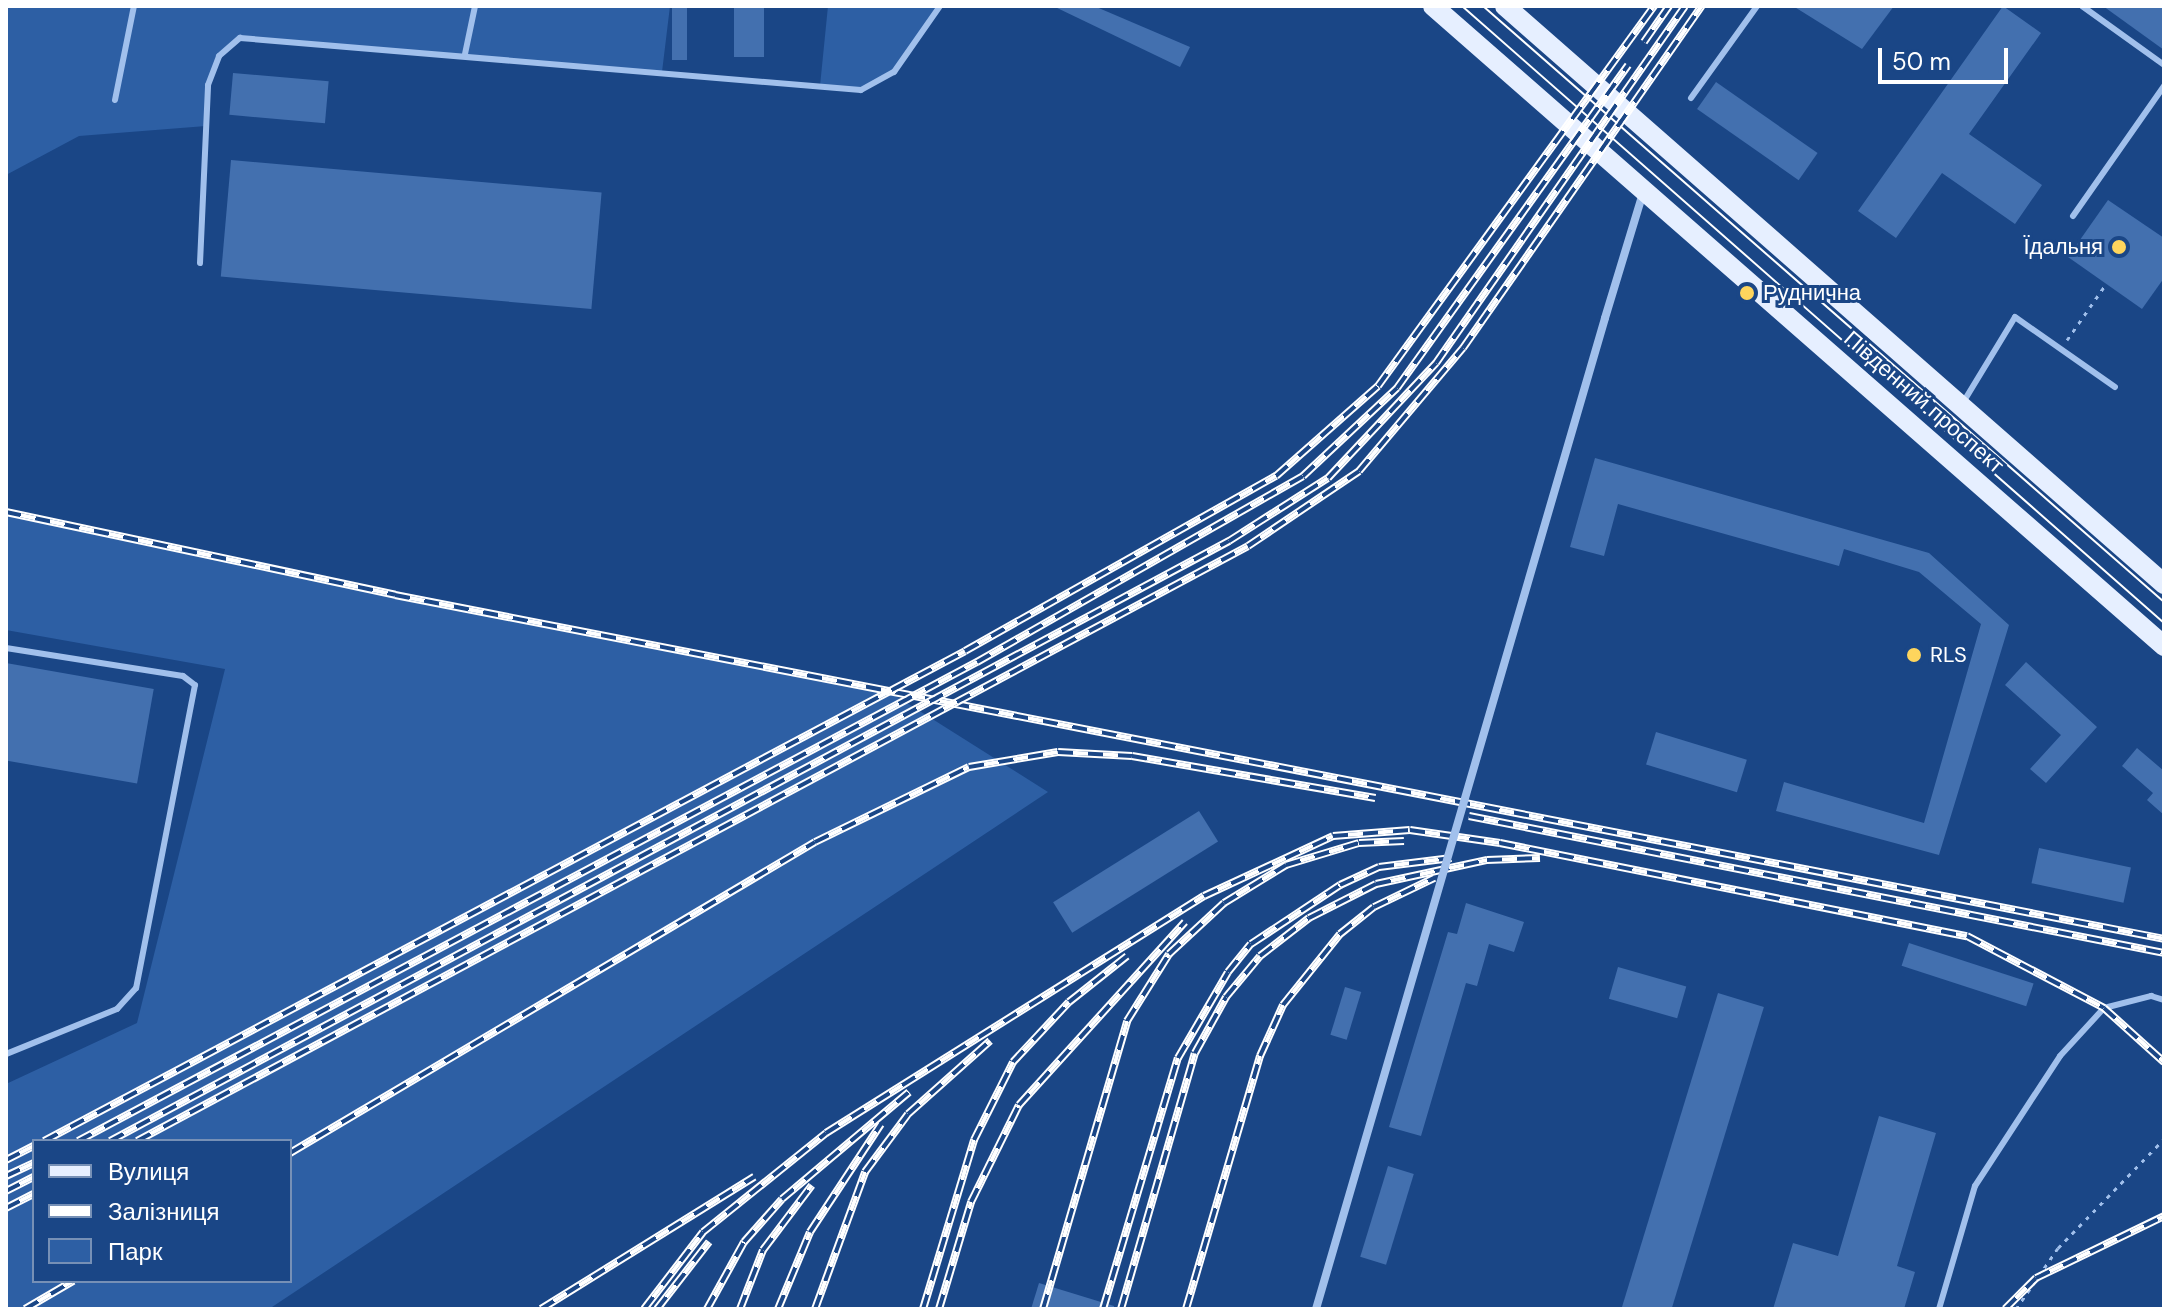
<!DOCTYPE html>
<meta charset="utf-8">
<style>
body{margin:0}
#map{position:relative;width:2170px;height:1315px;overflow:hidden;background:#1a4686;font-family:"DM Sans",sans-serif}
div>[style]{position:absolute}
.green>*{inset:0;background:#2d5fa4}
.building>*{inset:0;background:#4370af;transform-origin:0 0}
.path>*{height:3px;margin-top:-1.5px;transform-origin:0;background:repeating-linear-gradient(90deg,#a1c0ec 0 4px,transparent 0 10px)}
.service>*{height:6px;margin:-3px;padding:0 3px;transform-origin:3px;border-radius:3px;background:#a1c0ec}
.minor>*{height:8px;margin:-4px;padding:0 4px;transform-origin:4px;border-radius:4px;background:#a1c0ec}
.primary>*{height:20px;margin:-10px;padding:0 10px;transform-origin:10px;border-radius:10px;background:#e6efff}
.tram>*{height:2px;margin:-1px;padding:0 1px;transform-origin:1px;border-radius:1px;background:#fff}
.rail>*{height:8px;margin-top:-4px;transform-origin:0;background:repeating-linear-gradient(90deg,#1a4686 0 15px,#fff 0 30px);box-sizing:border-box;border-block:2px solid #fff}
.minor-bridge>*{height:8px;margin:-4px;padding:0 4px;transform-origin:4px;border-radius:4px;background:#a1c0ec}
.dots>*{width:22px;height:22px;translate:-50% -50%;box-sizing:border-box;border:4px solid #1a4686;border-radius:50%}
span{translate:-50% -50%;white-space:nowrap;text-align:center;line-height:1.15;-webkit-text-stroke:6px #1a4686;paint-order:stroke}
.poi-label{font-size:22px;color:#fff}
.right{translate:-100% -50%;text-align:right}
.left{translate:0 -50%;text-align:left}
.street-label{font-size:22px;color:#fff}
.frame{position:absolute;inset:0;border:8px solid #fff;pointer-events:none}
.legend{position:absolute;left:32px;top:1139px;width:260px;height:144px;box-sizing:border-box;background:#1a4686;border:2px solid #7690b6;margin:0;padding:10px 14px;list-style:none;font-size:24px;color:#fff}
.legend li{display:flex;align-items:center;gap:16px;height:40px}
.legend b{width:40px;border:2px solid #7690b6}
.scale{position:absolute;left:1878px;top:48px;width:130px;height:36px;box-sizing:border-box;border:4px solid #fff;border-top:0;padding-left:10px;font-size:24px;line-height:28px;white-space:nowrap;color:#fff;-webkit-text-stroke:6px #1a4686;paint-order:stroke}
</style>
<div id="map">
<div class="green">
<div style="clip-path:polygon(6px 6px,670px 6px,662px 72px,240px 38px,219px 56px,208px 85px,206px 126px,79px 136px,6px 175px)"></div>
<div style="clip-path:polygon(828px 6px,940px 6px,894px 72px,861px 90px,820px 86px)"></div>
<div style="clip-path:polygon(evenodd,6px 512px,888px 691px,1048px 792px,269px 1309px,6px 1309px,6px 1084px,137px 1023px,225px 669px,6px 630px,6px 512px,34px 1141px,290px 1141px,290px 1281px,34px 1281px,34px 1141px)"></div>
</div>
<div class="building">
<div style="left:672px;top:6px;width:15px;height:54px"></div>
<div style="left:734px;top:6px;width:30px;height:51px"></div>
<div style="clip-path:polygon(1053px 6px,1094px 6px,1190px 47px,1180px 67px)"></div>
<div style="clip-path:polygon(1793px 6px,1894px 6px,1862px 49px)"></div>
<div style="clip-path:polygon(2003px 6px,2041px 33px,1969px 134px,2042px 185px,2015px 224px,1942px 173px,1896px 238px,1858px 211px)"></div>
<div style="clip-path:polygon(2103px 6px,2164px 6px,2164px 50px)"></div>
<div style="left:233px;top:73px;width:96px;height:42px;rotate:5deg"></div>
<div style="left:1716px;top:82px;width:124px;height:33px;rotate:35deg"></div>
<div style="left:231px;top:160px;width:372px;height:117px;rotate:5deg"></div>
<div style="clip-path:polygon(2108px 200px,2164px 238px,2164px 278px,2142px 309px,2068px 257px)"></div>
<div style="clip-path:polygon(1595px 458px,1929px 553px,2009px 625px,1939px 855px,1776px 811px,1784px 782px,1924px 823px,1981px 624px,1919px 572px,1844px 549px,1839px 566px,1618px 504px,1604px 556px,1570px 547px)"></div>
<div style="clip-path:polygon(2026px 662px,2097px 727px,2046px 783px,2030px 769px,2061px 735px,2005px 685px)"></div>
<div style="left:6px;top:663px;width:150px;height:96px;rotate:10deg"></div>
<div style="left:1656px;top:732px;width:95px;height:34px;rotate:17deg"></div>
<div style="clip-path:polygon(2137px 748px,2164px 771px,2164px 815px,2147px 800px,2153px 793px,2122px 766px)"></div>
<div style="left:1199px;top:811px;width:36px;height:172px;rotate:58deg"></div>
<div style="left:2039px;top:848px;width:94px;height:36px;rotate:12deg"></div>
<div style="clip-path:polygon(1466px 903px,1524px 922px,1514px 952px,1489px 944px,1477px 986px,1466px 983px,1421px 1136px,1389px 1127px,1448px 932px,1457px 934px)"></div>
<div style="left:1909px;top:943px;width:131px;height:24px;rotate:18deg"></div>
<div style="left:1618px;top:967px;width:71px;height:33px;rotate:16deg"></div>
<div style="left:1345px;top:987px;width:17px;height:50px;rotate:17deg"></div>
<div style="left:1718px;top:993px;width:48px;height:331px;rotate:17deg"></div>
<div style="clip-path:polygon(1879px 1116px,1936px 1133px,1897px 1266px,1915px 1272px,1904px 1309px,1773px 1309px,1793px 1243px,1838px 1256px)"></div>
<div style="left:1388px;top:1166px;width:27px;height:95px;rotate:17deg"></div>
<div style="clip-path:polygon(1039px 1283px,1114px 1306px,1114px 1309px,1031px 1309px)"></div>
</div>
<div class="path">
<div style="left:2067px;top:340px;width:68px;rotate:-55.1deg"></div>
<div style="left:2016px;top:1309px;width:74px;rotate:-55.5deg"></div>
<div style="left:2058px;top:1248px;width:152px;rotate:-45.8deg"></div>
</div>
<div class="service">
<div style="left:2082px;top:6px;width:101px;rotate:35.7deg"></div>
<div style="left:465px;top:54px;width:49px;rotate:-78.2deg"></div>
<div style="left:1691px;top:98px;width:113px;rotate:-54.3deg"></div>
<div style="left:115px;top:100px;width:96px;rotate:-78.6deg"></div>
<div style="left:2073px;top:216px;width:159px;rotate:-55deg"></div>
<div style="left:200px;top:263px;width:178px;rotate:-87.4deg"></div>
<div style="left:208px;top:85px;width:31px;rotate:-69deg"></div>
<div style="left:219px;top:56px;width:28px;rotate:-41deg"></div>
<div style="left:240px;top:38px;width:623px;rotate:4.79deg"></div>
<div style="left:861px;top:90px;width:38px;rotate:-29deg"></div>
<div style="left:894px;top:72px;width:80px;rotate:-55.1deg"></div>
<div style="left:1964px;top:401px;width:98px;rotate:-58.7deg"></div>
<div style="left:2015px;top:317px;width:122px;rotate:35deg"></div>
<div style="left:6px;top:648px;width:179px;rotate:9deg"></div>
<div style="left:183px;top:676px;width:15px;rotate:37deg"></div>
<div style="left:195px;top:685px;width:309px;rotate:101deg"></div>
<div style="left:136px;top:988px;width:28px;rotate:132deg"></div>
<div style="left:117px;top:1009px;width:120px;rotate:157.9deg"></div>
<div style="left:1939px;top:1309px;width:128px;rotate:-73.7deg"></div>
<div style="left:1975px;top:1186px;width:155px;rotate:-56.8deg"></div>
<div style="left:2060px;top:1056px;width:65px;rotate:-47.5deg"></div>
<div style="left:2104px;top:1008px;width:49px;rotate:-14.3deg"></div>
<div style="left:2151px;top:996px;width:14px;rotate:17deg"></div>
</div>
<div class="minor">
<div style="left:1605px;top:318px;width:131px;rotate:-73.1deg"></div>
</div>
<div class="primary">
<div style="left:1433px;top:6px;width:972px;rotate:41.2deg"></div>
<div style="left:1505px;top:6px;width:877px;rotate:41.25deg"></div>
</div>
<div class="tram">
<div style="left:1462px;top:6px;width:935px;rotate:41.31deg"></div>
<div style="left:1483px;top:6px;width:905px;rotate:41.19deg"></div>
</div>
<div class="rail">
<div style="left:1644px;top:42px;width:44px;rotate:-55.2deg"></div>
<div style="left:6px;top:512px;width:398px;rotate:12deg"></div>
<div style="left:395px;top:595px;width:1802px;rotate:11deg"></div>
<div style="left:1469px;top:816px;width:708px;rotate:11.15deg"></div>
<div style="left:44px;top:1141px;width:1043px;rotate:-28.01deg"></div>
<div style="left:965px;top:651px;width:357px;rotate:-29.4deg"></div>
<div style="left:1276px;top:476px;width:136px;rotate:-41.4deg"></div>
<div style="left:1378px;top:386px;width:470px;rotate:-54deg"></div>
<div style="left:78px;top:1141px;width:1019px;rotate:-28.05deg"></div>
<div style="left:977px;top:662px;width:375px;rotate:-29.7deg"></div>
<div style="left:1303px;top:476px;width:129px;rotate:-43.1deg"></div>
<div style="left:1397px;top:388px;width:397px;rotate:-54.4deg"></div>
<div style="left:110px;top:1141px;width:1270px;rotate:-28.2deg"></div>
<div style="left:1229px;top:541px;width:117px;rotate:-32.5deg"></div>
<div style="left:1328px;top:478px;width:158px;rotate:-46.8deg"></div>
<div style="left:1436px;top:363px;width:435px;rotate:-55.1deg"></div>
<div style="left:137px;top:1141px;width:1260px;rotate:-28.17deg"></div>
<div style="left:1248px;top:546px;width:134px;rotate:-34deg"></div>
<div style="left:1359px;top:471px;width:161px;rotate:-49.8deg"></div>
<div style="left:1463px;top:348px;width:417px;rotate:-55.1deg"></div>
<div style="left:290px;top:1153px;width:610px;rotate:-30.64deg"></div>
<div style="left:815px;top:842px;width:171px;rotate:-26deg"></div>
<div style="left:969px;top:767px;width:90px;rotate:-9.6deg"></div>
<div style="left:1058px;top:752px;width:74px;rotate:3.1deg"></div>
<div style="left:1132px;top:756px;width:247px;rotate:9.8deg"></div>
<div style="left:6px;top:1160px;width:31px;rotate:-27deg"></div>
<div style="left:6px;top:1176px;width:31px;rotate:-25deg"></div>
<div style="left:6px;top:1191px;width:31px;rotate:-27deg"></div>
<div style="left:6px;top:1208px;width:31px;rotate:-27deg"></div>
<div style="left:25px;top:1309px;width:56px;rotate:-30.3deg"></div>
<div style="left:541px;top:1309px;width:251px;rotate:-31.8deg"></div>
<div style="left:644px;top:1309px;width:97px;rotate:-52.5deg"></div>
<div style="left:703px;top:1232px;width:158px;rotate:-38.8deg"></div>
<div style="left:826px;top:1133px;width:446px;rotate:-32.1deg"></div>
<div style="left:1204px;top:896px;width:142px;rotate:-24.9deg"></div>
<div style="left:1333px;top:836px;width:77px;rotate:-4.5deg"></div>
<div style="left:1410px;top:830px;width:91px;rotate:8.2deg"></div>
<div style="left:1500px;top:843px;width:476px;rotate:11.3deg"></div>
<div style="left:1967px;top:936px;width:155px;rotate:27.7deg"></div>
<div style="left:2104px;top:1008px;width:81px;rotate:42deg"></div>
<div style="left:657px;top:1309px;width:85px;rotate:-52.2deg"></div>
<div style="left:707px;top:1309px;width:77px;rotate:-61.1deg"></div>
<div style="left:744px;top:1242px;width:57px;rotate:-48.5deg"></div>
<div style="left:782px;top:1199px;width:166px;rotate:-40.1deg"></div>
<div style="left:740px;top:1309px;width:63px;rotate:-68.7deg"></div>
<div style="left:763px;top:1250px;width:81px;rotate:-53deg"></div>
<div style="left:778px;top:1309px;width:83px;rotate:-67.4deg"></div>
<div style="left:810px;top:1232px;width:129px;rotate:-56.7deg"></div>
<div style="left:815px;top:1309px;width:146px;rotate:-69.9deg"></div>
<div style="left:865px;top:1172px;width:72px;rotate:-53.4deg"></div>
<div style="left:908px;top:1114px;width:110px;rotate:-41.7deg"></div>
<div style="left:923px;top:1309px;width:177px;rotate:-73.2deg"></div>
<div style="left:974px;top:1140px;width:87px;rotate:-63.4deg"></div>
<div style="left:1013px;top:1062px;width:82px;rotate:-47deg"></div>
<div style="left:1069px;top:1002px;width:74px;rotate:-38.4deg"></div>
<div style="left:939px;top:1309px;width:112px;rotate:-73.3deg"></div>
<div style="left:971px;top:1202px;width:108px;rotate:-63.7deg"></div>
<div style="left:1019px;top:1105px;width:247px;rotate:-47.8deg"></div>
<div style="left:1043px;top:1309px;width:300px;rotate:-73.7deg"></div>
<div style="left:1127px;top:1021px;width:79px;rotate:-57.9deg"></div>
<div style="left:1169px;top:954px;width:75px;rotate:-42.8deg"></div>
<div style="left:1224px;top:903px;width:73px;rotate:-31.5deg"></div>
<div style="left:1286px;top:865px;width:76px;rotate:-16.8deg"></div>
<div style="left:1359px;top:843px;width:45px;rotate:-2.5deg"></div>
<div style="left:1103px;top:1309px;width:262px;rotate:-73.4deg"></div>
<div style="left:1178px;top:1058px;width:99px;rotate:-59.8deg"></div>
<div style="left:1228px;top:972px;width:36px;rotate:-51deg"></div>
<div style="left:1251px;top:944px;width:107px;rotate:-33.5deg"></div>
<div style="left:1340px;top:885px;width:43px;rotate:-24.8deg"></div>
<div style="left:1379px;top:867px;width:73px;rotate:-7.1deg"></div>
<div style="left:1121px;top:1309px;width:266px;rotate:-73.9deg"></div>
<div style="left:1195px;top:1053px;width:64px;rotate:-61deg"></div>
<div style="left:1226px;top:997px;width:53px;rotate:-50.3deg"></div>
<div style="left:1260px;top:956px;width:62px;rotate:-37.8deg"></div>
<div style="left:1309px;top:918px;width:75px;rotate:-26.9deg"></div>
<div style="left:1376px;top:884px;width:114px;rotate:-12.2deg"></div>
<div style="left:1487px;top:860px;width:53px;rotate:-2.2deg"></div>
<div style="left:1186px;top:1309px;width:264px;rotate:-73.7deg"></div>
<div style="left:1260px;top:1056px;width:56px;rotate:-65.7deg"></div>
<div style="left:1283px;top:1005px;width:91px;rotate:-51.2deg"></div>
<div style="left:1340px;top:934px;width:43px;rotate:-38.5deg"></div>
<div style="left:1374px;top:907px;width:67px;rotate:-25.8deg"></div>
<div style="left:2005px;top:1309px;width:44px;rotate:-45deg"></div>
<div style="left:2036px;top:1278px;width:142px;rotate:-25.8deg"></div>
</div>
<div class="minor-bridge">
<div style="left:1316px;top:1309px;width:1032px;rotate:-73.74deg"></div>
</div>
<div class="dots">
<div style="left:2119px;top:247px;background:#fed55d"></div>
<div style="left:1747px;top:293px;background:#fed55d"></div>
<div style="left:1914px;top:655px;background:#fed55d"></div>
</div>
<div class="poi-label">
<span class="right" style="left:2103px;top:247px">Їдальня</span>
<span class="left" style="left:1763px;top:293px">Руднична</span>
<span class="left" style="left:1930px;top:655px">RLS</span>
</div>
<div class="street-label">
<span style="left:1924px;top:402px;rotate:41deg">Південний проспект</span>
</div>
<div class="frame"></div>
<ul class="legend">
<li><b style="height:10px;background:#e6efff"></b>Вулиця</li>
<li><b style="height:10px;background:#fff"></b>Залізниця</li>
<li><b style="height:22px;background:#2d5fa4"></b>Парк</li>
</ul>
<div class="scale">50 m</div>
</div>
